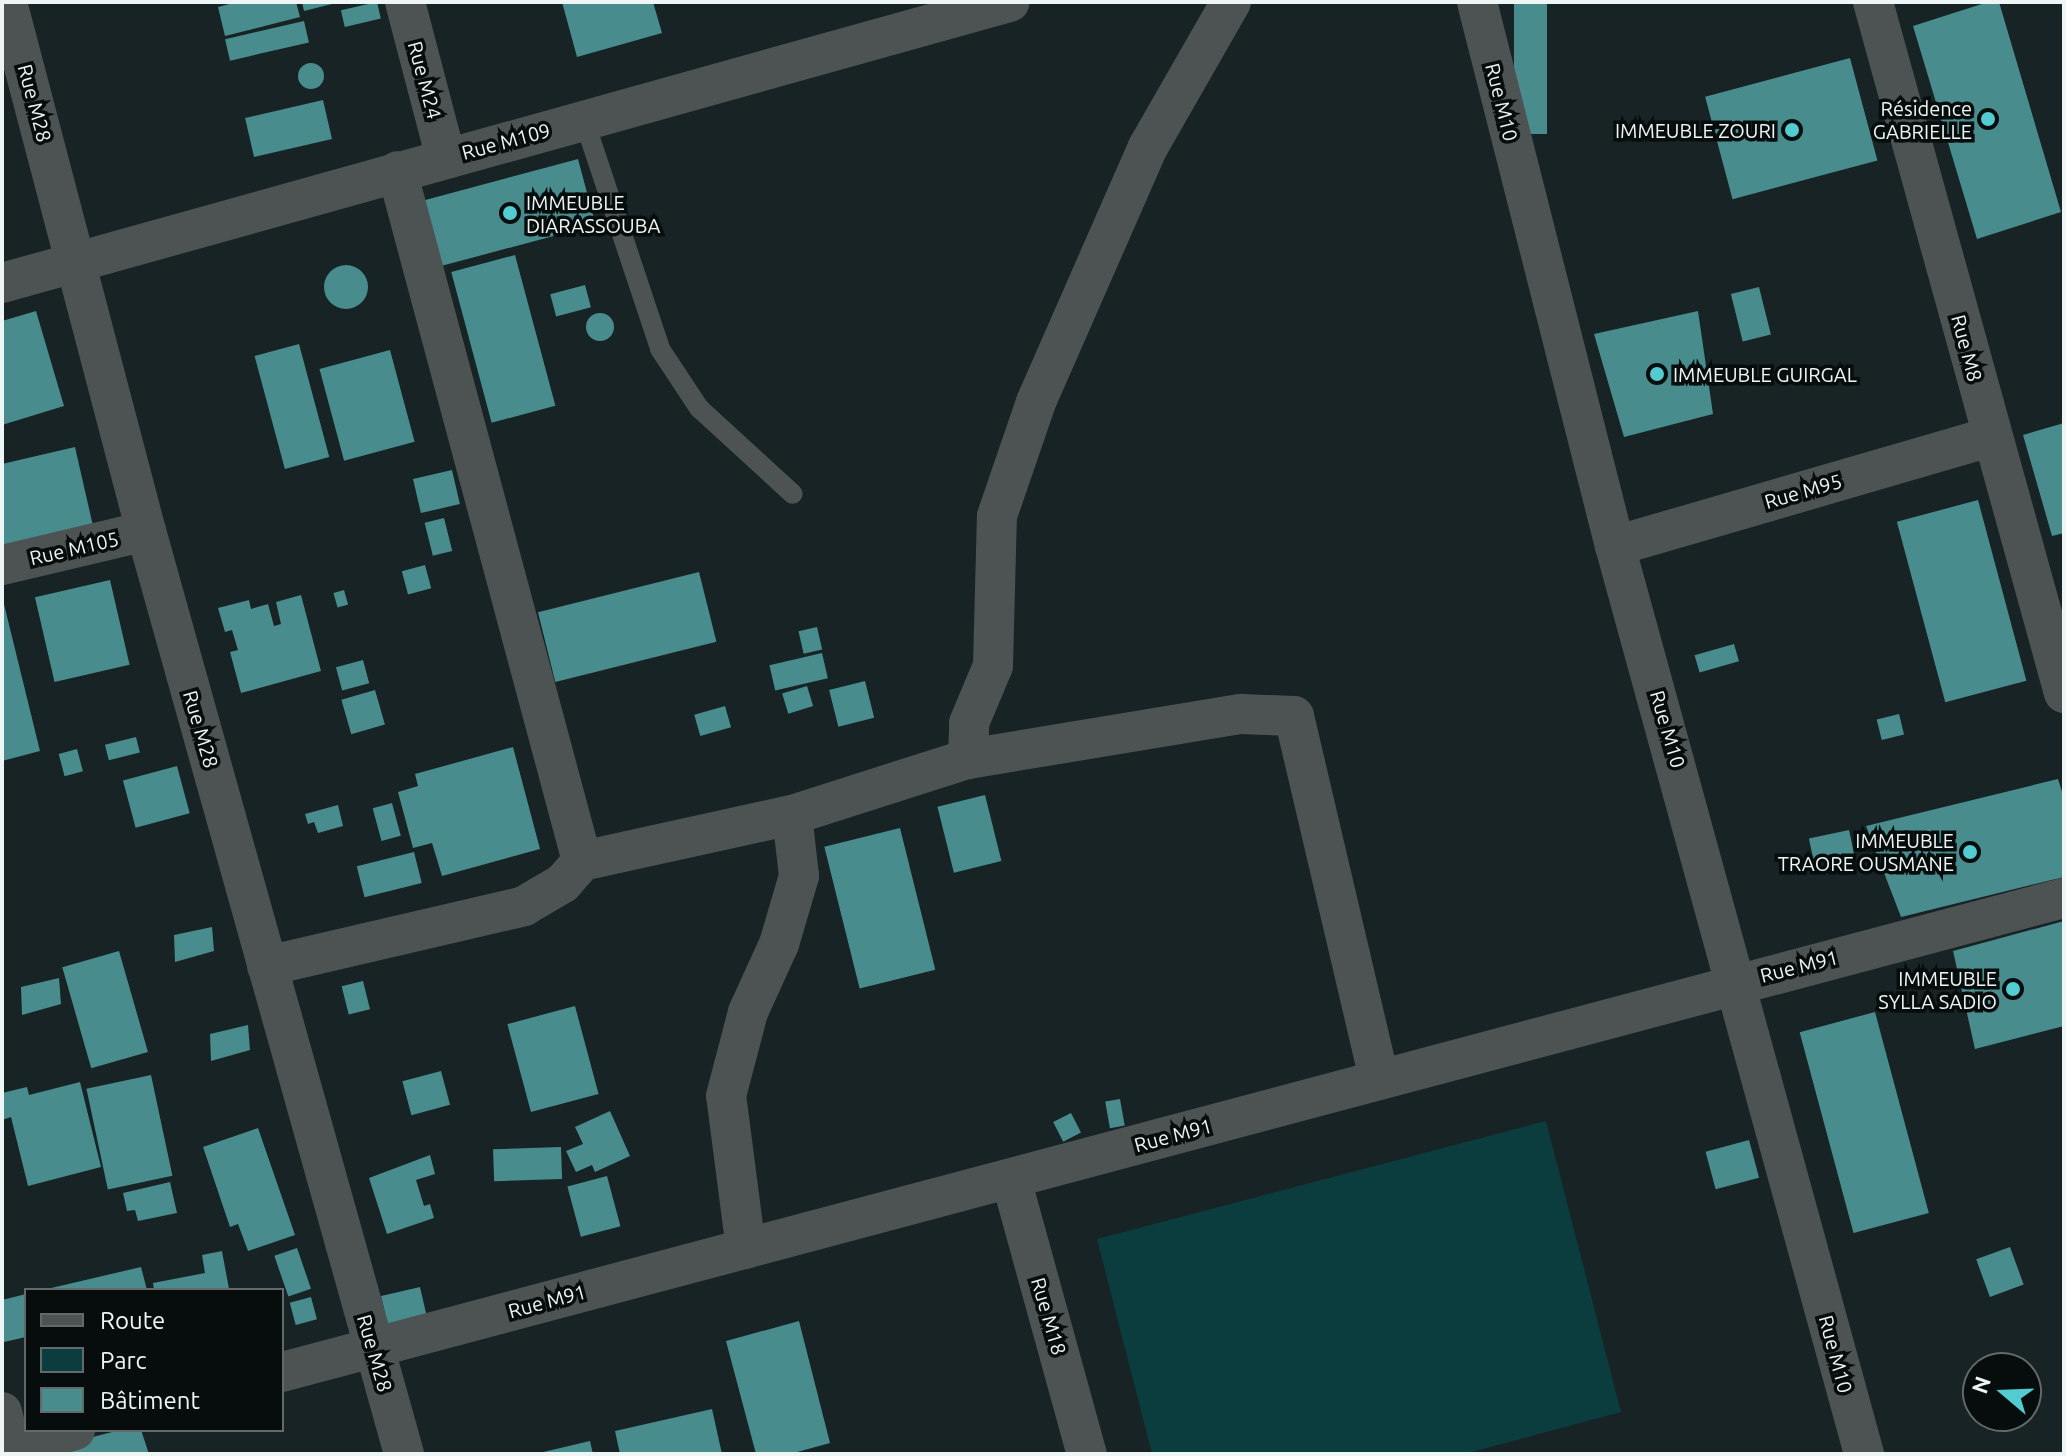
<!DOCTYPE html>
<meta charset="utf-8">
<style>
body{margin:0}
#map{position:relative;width:2066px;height:1456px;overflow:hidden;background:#172324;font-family:Ubuntu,sans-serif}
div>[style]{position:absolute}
.green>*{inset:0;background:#0b3d3e}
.building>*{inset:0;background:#488c8e;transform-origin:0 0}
.round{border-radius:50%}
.lane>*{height:20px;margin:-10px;padding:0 10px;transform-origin:10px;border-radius:10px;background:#4d5353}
.street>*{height:40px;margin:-20px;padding:0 20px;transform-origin:20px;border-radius:20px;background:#4d5353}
.dots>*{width:22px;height:22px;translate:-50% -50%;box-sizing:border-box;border:4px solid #070c0c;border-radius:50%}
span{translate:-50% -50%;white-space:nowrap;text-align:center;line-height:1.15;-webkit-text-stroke:7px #070c0c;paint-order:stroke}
.street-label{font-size:20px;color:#edf5f5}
.poi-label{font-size:20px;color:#edf5f5}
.right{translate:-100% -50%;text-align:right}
.left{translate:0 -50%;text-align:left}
.frame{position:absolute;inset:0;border:4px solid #edf5f5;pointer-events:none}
.legend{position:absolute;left:24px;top:1288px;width:260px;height:144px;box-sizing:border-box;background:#070c0c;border:2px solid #636969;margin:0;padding:10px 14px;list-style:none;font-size:24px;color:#edf5f5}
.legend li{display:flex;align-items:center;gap:16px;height:40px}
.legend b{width:40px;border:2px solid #636969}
.north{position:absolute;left:1962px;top:1352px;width:80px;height:80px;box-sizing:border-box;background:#070c0c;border:2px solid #636969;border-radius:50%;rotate:289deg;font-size:22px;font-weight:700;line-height:32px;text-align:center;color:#edf5f5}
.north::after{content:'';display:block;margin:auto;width:28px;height:36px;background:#52ccd0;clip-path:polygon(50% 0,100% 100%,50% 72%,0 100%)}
</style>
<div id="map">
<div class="green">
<div style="clip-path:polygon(1546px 1121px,1621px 1412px,1464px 1454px,1152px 1454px,1097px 1239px)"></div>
</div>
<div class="building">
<div style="clip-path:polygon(237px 2px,296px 2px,300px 17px,225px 36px,218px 7px)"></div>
<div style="clip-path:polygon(302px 2px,335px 2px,336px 3px,304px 11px)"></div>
<div style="left:377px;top:2px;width:17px;height:37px;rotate:77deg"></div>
<div style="clip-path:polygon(562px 2px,653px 2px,662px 33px,577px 57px)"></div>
<div style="left:1514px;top:2px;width:33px;height:132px"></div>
<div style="clip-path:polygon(1988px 2px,1999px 2px,2061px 212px,1977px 239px,1913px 26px)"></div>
<div style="left:304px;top:21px;width:22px;height:81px;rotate:77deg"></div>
<div style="left:1850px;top:58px;width:106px;height:150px;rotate:75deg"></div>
<div class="round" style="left:298px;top:63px;width:26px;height:26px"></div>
<div style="left:323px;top:100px;width:40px;height:80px;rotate:77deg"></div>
<div style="left:578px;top:159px;width:68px;height:160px;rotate:75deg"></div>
<div style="left:515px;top:255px;width:156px;height:66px;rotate:75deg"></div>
<div class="round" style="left:324px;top:265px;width:44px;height:44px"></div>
<div style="left:585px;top:285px;width:23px;height:36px;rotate:75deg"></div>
<div style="left:1759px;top:287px;width:49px;height:29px;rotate:76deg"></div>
<div style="clip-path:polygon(36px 311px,64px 406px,2px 425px,2px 321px)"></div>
<div style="clip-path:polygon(1698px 311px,1713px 414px,1624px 437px,1594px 334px)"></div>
<div class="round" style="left:586px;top:313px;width:28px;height:28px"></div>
<div style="left:299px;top:344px;width:117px;height:46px;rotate:75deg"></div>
<div style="left:390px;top:350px;width:95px;height:73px;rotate:75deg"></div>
<div style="clip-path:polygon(2064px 423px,2064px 533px,2052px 536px,2023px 435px)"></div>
<div style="clip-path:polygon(75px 447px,93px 526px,2px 547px,2px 464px)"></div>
<div style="left:452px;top:470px;width:35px;height:40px;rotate:77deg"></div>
<div style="left:1978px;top:500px;width:187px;height:84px;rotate:75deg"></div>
<div style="left:444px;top:518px;width:34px;height:20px;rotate:76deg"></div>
<div style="left:425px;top:565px;width:24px;height:24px;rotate:75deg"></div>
<div style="left:699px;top:572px;width:72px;height:166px;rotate:76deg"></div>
<div style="left:110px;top:580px;width:87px;height:77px;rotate:77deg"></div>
<div style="left:344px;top:590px;width:15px;height:11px;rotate:74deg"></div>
<div style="clip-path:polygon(301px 595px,321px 671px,241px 693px,230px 652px,238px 650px,232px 630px,225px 632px,218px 608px,249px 600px,251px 609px,268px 604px,274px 626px,281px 624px,276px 602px)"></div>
<div style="clip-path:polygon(2px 596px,40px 751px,2px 761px)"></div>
<div style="left:817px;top:627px;width:23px;height:19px;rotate:77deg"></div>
<div style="left:1734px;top:644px;width:18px;height:41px;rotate:74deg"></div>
<div style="left:822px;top:653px;width:26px;height:54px;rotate:77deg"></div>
<div style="left:363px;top:660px;width:24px;height:28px;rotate:75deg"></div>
<div style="left:865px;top:681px;width:38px;height:37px;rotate:76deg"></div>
<div style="left:807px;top:686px;width:21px;height:26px;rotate:73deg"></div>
<div style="left:375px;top:690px;width:36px;height:35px;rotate:74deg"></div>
<div style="left:725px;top:706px;width:22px;height:32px;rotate:74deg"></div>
<div style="left:1899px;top:714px;width:21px;height:23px;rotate:76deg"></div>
<div style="left:136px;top:737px;width:16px;height:32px;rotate:76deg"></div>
<div style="clip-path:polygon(513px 747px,540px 849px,442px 876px,432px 843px,413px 848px,398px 792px,418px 786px,415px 774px)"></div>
<div style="left:77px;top:749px;width:23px;height:19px;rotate:75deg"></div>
<div style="left:177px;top:766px;width:49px;height:56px;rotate:75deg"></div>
<div style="clip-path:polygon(2058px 779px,2064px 798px,2064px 877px,1901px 917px,1866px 826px)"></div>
<div style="left:985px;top:795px;width:68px;height:49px;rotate:76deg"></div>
<div style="left:392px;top:803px;width:34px;height:20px;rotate:75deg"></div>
<div style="clip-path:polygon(338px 805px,343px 826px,318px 833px,314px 822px,308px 824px,305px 814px)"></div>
<div style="left:900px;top:828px;width:146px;height:78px;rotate:76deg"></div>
<div style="left:1849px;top:830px;width:24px;height:41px;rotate:78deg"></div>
<div style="left:414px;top:852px;width:32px;height:59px;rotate:76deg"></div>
<div style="clip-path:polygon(2064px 921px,2064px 1026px,1975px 1049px,1953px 951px)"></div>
<div style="clip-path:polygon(212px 927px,214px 951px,175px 962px,174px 935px)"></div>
<div style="left:119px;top:951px;width:105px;height:59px;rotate:74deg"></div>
<div style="clip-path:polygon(59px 978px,61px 1004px,22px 1015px,21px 987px)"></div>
<div style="left:363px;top:981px;width:29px;height:22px;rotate:76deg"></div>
<div style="left:575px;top:1006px;width:91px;height:70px;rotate:75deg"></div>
<div style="left:1875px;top:1012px;width:208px;height:78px;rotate:75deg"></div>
<div style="clip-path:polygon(248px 1025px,250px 1050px,211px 1061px,210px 1034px)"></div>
<div style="left:441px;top:1071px;width:35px;height:40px;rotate:75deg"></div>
<div style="left:151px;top:1075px;width:103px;height:66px;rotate:78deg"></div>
<div style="clip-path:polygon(80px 1082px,101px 1167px,28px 1186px,11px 1117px,2px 1120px,2px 1093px,27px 1087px,29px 1095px)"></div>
<div style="left:1120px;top:1099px;width:27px;height:15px;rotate:80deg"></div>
<div style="clip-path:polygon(610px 1111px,630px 1156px,595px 1172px,592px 1165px,576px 1172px,566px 1151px,583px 1144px,575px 1127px)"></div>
<div style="left:1071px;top:1113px;width:22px;height:20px;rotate:63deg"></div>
<div style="clip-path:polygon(258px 1128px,295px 1235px,248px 1251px,238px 1224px,230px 1227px,203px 1147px)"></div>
<div style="left:1749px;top:1140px;width:39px;height:45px;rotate:75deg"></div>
<div style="left:561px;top:1147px;width:32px;height:68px;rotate:88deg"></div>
<div style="clip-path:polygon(430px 1155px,435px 1174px,416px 1180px,424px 1206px,430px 1204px,434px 1218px,387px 1234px,369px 1178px)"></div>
<div style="left:607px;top:1176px;width:52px;height:41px;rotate:75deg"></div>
<div style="clip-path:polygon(170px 1182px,177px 1213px,138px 1221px,135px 1210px,127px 1211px,123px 1193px)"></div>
<div style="left:2010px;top:1247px;width:40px;height:36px;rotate:70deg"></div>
<div style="left:297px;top:1248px;width:43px;height:24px;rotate:71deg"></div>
<div style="clip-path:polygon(222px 1251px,229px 1289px,154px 1290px,153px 1283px,205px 1273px,202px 1255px)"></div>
<div style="clip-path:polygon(141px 1267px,147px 1290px,47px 1290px,47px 1289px)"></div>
<div style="left:420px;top:1287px;width:35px;height:40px;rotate:77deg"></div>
<div style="clip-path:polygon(26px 1294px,26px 1337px,4px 1342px,2px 1300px)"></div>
<div style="left:311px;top:1297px;width:23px;height:22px;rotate:75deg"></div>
<div style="clip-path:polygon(799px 1321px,830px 1443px,790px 1454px,756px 1454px,726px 1341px)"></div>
<div style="clip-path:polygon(712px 1409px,722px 1454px,620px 1454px,615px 1431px)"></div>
<div style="clip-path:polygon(120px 1430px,141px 1430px,149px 1454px,52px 1454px,50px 1448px)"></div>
<div style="clip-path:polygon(590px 1441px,593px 1454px,540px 1454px,539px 1453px)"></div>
</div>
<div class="lane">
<div style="left:584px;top:120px;width:241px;rotate:71.6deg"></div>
<div style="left:660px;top:349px;width:71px;rotate:56.5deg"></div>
<div style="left:699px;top:408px;width:127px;rotate:42.5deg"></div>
</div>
<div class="street">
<div style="left:7px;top:2px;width:547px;rotate:75.28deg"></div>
<div style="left:146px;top:531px;width:958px;rotate:74.38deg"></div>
<div style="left:405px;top:2px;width:161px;rotate:75.3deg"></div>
<div style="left:1477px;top:2px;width:561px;rotate:75.77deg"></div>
<div style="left:1615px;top:546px;width:942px;rotate:74.66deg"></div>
<div style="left:1873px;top:2px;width:717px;rotate:74.55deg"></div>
<div style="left:2px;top:283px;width:1046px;rotate:-15.58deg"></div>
<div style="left:1615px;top:546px;width:391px;rotate:-16.2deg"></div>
<div style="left:2px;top:565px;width:148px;rotate:-13.3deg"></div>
<div style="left:968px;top:759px;width:277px;rotate:-9.4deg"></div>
<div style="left:1241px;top:714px;width:53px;rotate:2.2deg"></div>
<div style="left:1294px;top:716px;width:373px;rotate:76.8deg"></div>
<div style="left:582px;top:861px;width:215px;rotate:-12.4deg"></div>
<div style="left:792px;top:815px;width:185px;rotate:-17.7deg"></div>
<div style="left:968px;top:759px;width:36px;rotate:-88deg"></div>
<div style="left:969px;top:723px;width:62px;rotate:-67.2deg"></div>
<div style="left:993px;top:666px;width:150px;rotate:-88.5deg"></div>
<div style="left:997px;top:516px;width:120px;rotate:-71.1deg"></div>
<div style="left:1036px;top:402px;width:279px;rotate:-66.3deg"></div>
<div style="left:1148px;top:147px;width:167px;rotate:-60.2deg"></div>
<div style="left:267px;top:966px;width:264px;rotate:-13.1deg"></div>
<div style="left:524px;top:906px;width:45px;rotate:-30.5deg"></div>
<div style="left:563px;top:883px;width:29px;rotate:-49deg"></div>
<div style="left:582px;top:861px;width:714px;rotate:-105.01deg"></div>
<div style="left:1011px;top:1179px;width:285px;rotate:74.6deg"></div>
<div style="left:746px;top:1249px;width:154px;rotate:-97.4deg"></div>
<div style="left:726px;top:1096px;width:87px;rotate:-75.3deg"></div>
<div style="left:748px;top:1012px;width:75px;rotate:-65.5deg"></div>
<div style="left:779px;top:944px;width:71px;rotate:-73.6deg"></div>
<div style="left:799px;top:876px;width:61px;rotate:-96.5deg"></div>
<div style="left:282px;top:1372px;width:1844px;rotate:-14.9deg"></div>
<div style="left:2px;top:1412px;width:37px;rotate:76deg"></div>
<div style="left:2px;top:1451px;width:76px;rotate:-16deg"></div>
</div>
<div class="dots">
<div style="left:1988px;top:119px;background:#52ccd0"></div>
<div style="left:1792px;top:130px;background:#52ccd0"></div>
<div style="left:510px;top:213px;background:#52ccd0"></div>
<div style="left:1657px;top:374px;background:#52ccd0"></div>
<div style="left:1970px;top:852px;background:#52ccd0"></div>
<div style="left:2013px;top:989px;background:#52ccd0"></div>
</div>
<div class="street-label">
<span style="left:425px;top:80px;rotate:75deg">Rue M24</span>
<span style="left:1502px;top:102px;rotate:76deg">Rue M10</span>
<span style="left:35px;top:103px;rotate:75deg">Rue M28</span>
<span style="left:506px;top:141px;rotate:-15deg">Rue M109</span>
<span style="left:1967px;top:348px;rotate:75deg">Rue M8</span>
<span style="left:1803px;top:491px;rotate:-16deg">Rue M95</span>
<span style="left:74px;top:548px;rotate:-13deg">Rue M105</span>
<span style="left:201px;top:729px;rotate:74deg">Rue M28</span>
<span style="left:1668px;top:729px;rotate:74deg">Rue M10</span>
<span style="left:1799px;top:966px;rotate:-14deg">Rue M91</span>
<span style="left:1173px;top:1135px;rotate:-15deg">Rue M91</span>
<span style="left:547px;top:1301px;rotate:-15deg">Rue M91</span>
<span style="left:1049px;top:1316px;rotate:74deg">Rue M18</span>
<span style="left:375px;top:1353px;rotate:74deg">Rue M28</span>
<span style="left:1836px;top:1354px;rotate:75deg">Rue M10</span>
</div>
<div class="poi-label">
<span class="right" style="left:1972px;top:120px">Résidence<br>GABRIELLE</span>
<span class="right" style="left:1776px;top:130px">IMMEUBLE ZOURI</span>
<span class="left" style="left:526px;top:214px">IMMEUBLE<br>DIARASSOUBA</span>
<span class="left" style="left:1673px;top:374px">IMMEUBLE GUIRGAL</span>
<span class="right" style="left:1954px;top:852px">IMMEUBLE<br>TRAORE OUSMANE</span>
<span class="right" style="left:1997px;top:990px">IMMEUBLE<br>SYLLA SADIO</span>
</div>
<div class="frame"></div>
<ul class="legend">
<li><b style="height:10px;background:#4d5353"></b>Route</li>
<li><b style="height:22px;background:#0b3d3e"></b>Parc</li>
<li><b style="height:22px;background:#488c8e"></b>Bâtiment</li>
</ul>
<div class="north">N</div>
</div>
